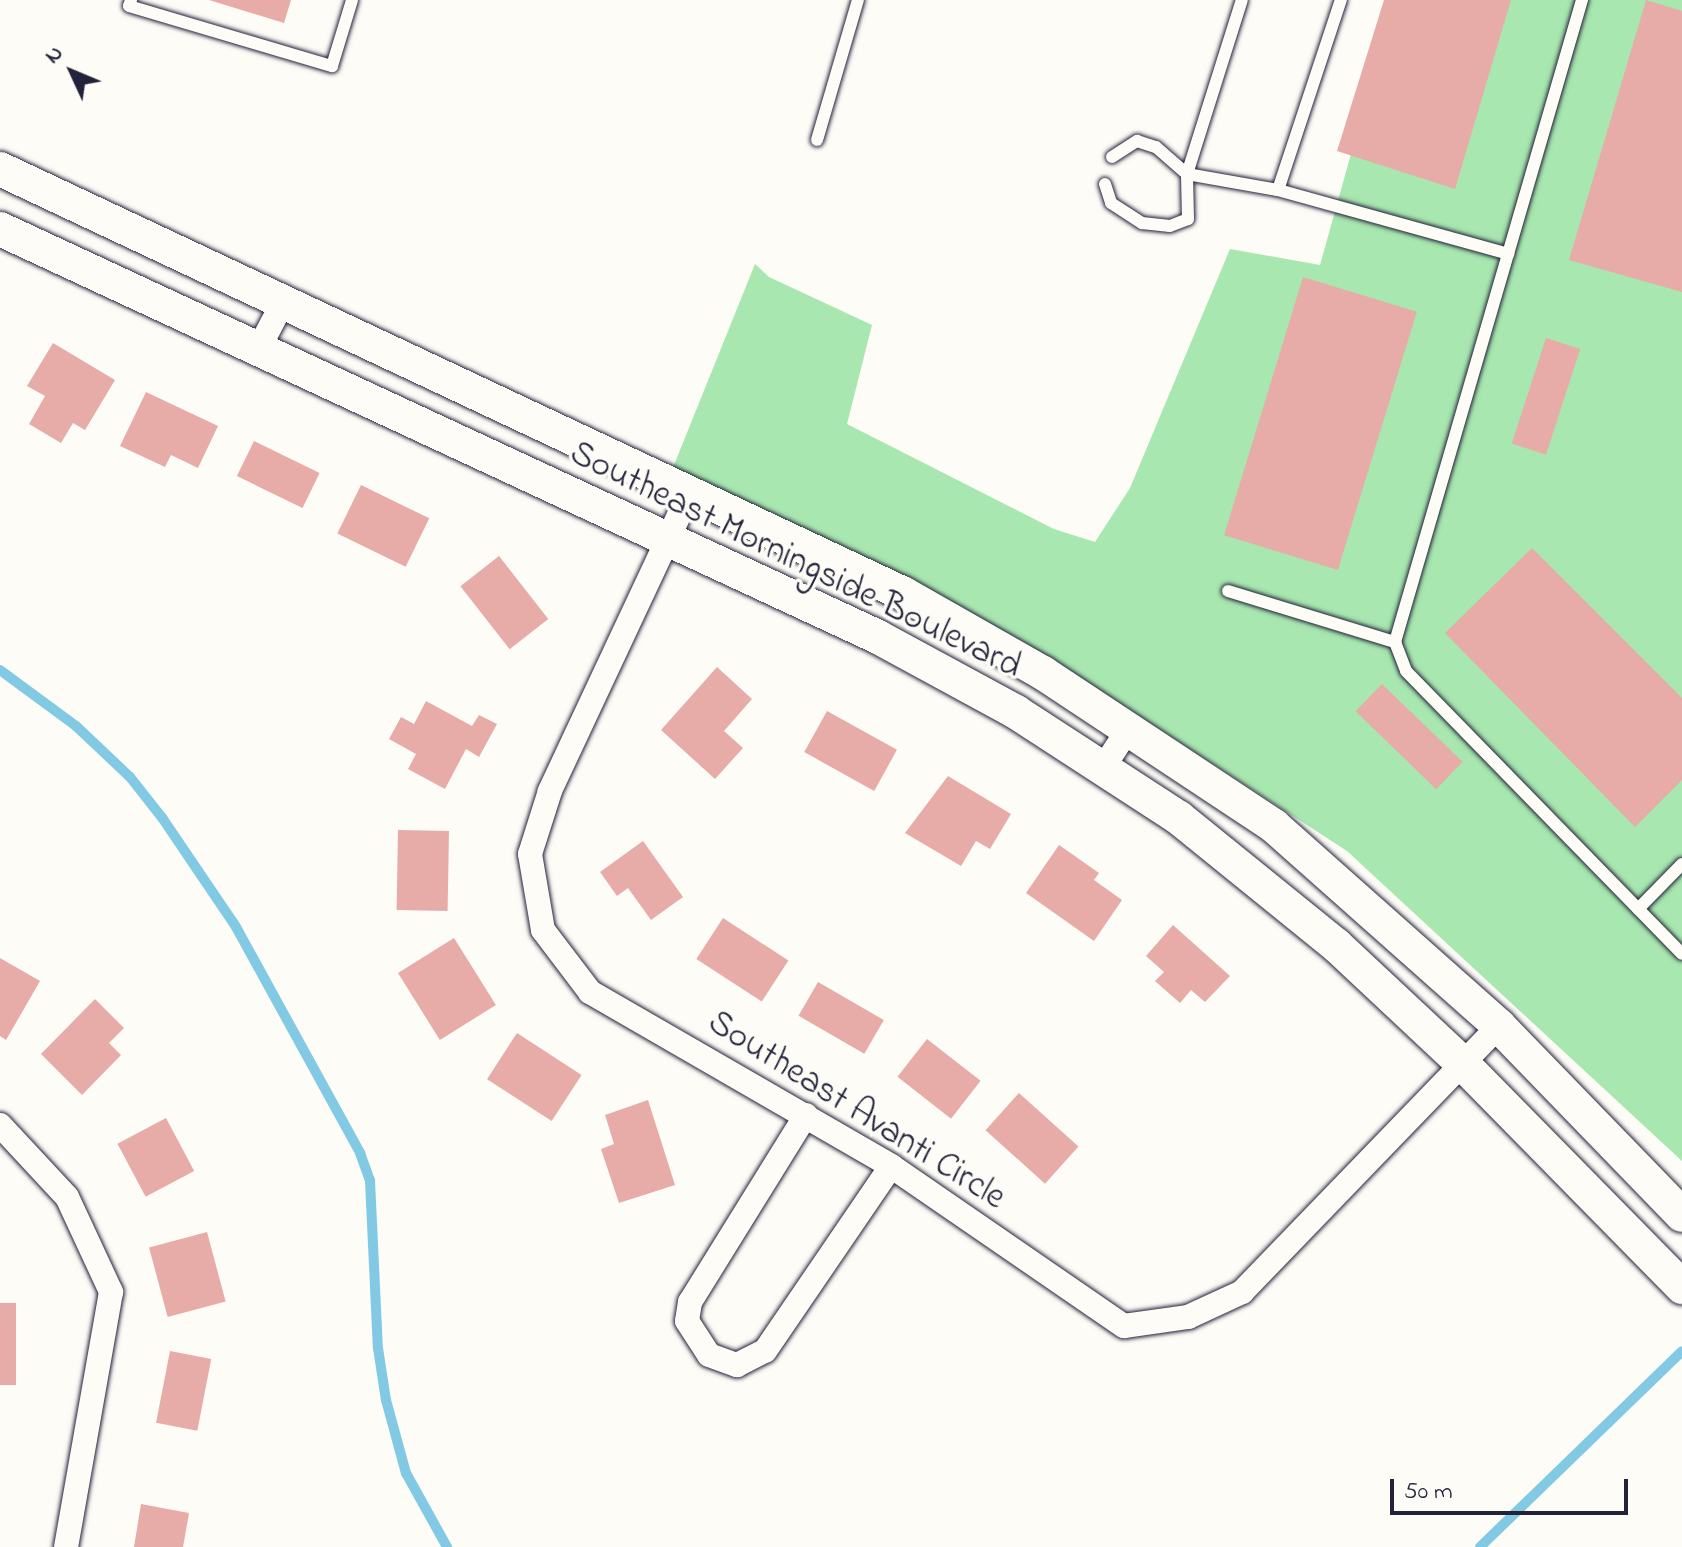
<!DOCTYPE html>
<style>
body{margin:0}
#map{position:relative;width:1682px;height:1547px;overflow:hidden;background:#fdfcf7;font-family:"Indie Flower",sans-serif}
div>[style]{position:absolute}
.green>*{inset:0;background:#a8e7af}
.stream>*{height:10px;margin:-5px;padding:0 5px;transform-origin:5px;border-radius:5px;background:#82c9e3}
.building>*{inset:0;background:#e7aca7;transform-origin:0 0}
.roads{filter:drop-shadow(0 0 2px #22223b) drop-shadow(0 0 2px #22223b)}
.lane>*{height:12px;margin:-6px;padding:0 6px;transform-origin:6px;border-radius:6px;background:#fdfcf7}
.street>*{height:24px;margin:-12px;padding:0 12px;transform-origin:12px;border-radius:12px;background:#fdfcf7}
.secondary>*{height:34px;margin:-17px;padding:0 17px;transform-origin:17px;border-radius:17px;background:#fdfcf7}
span{translate:-50% -50%;white-space:nowrap;text-align:center;line-height:1.15;-webkit-text-stroke:7px #fdfcf7;paint-order:stroke}
.street-label{font-size:36px;color:#22223b}
.north{position:absolute;left:32px;top:32px;width:80px;height:80px;-webkit-text-stroke:6px #fdfcf7;paint-order:stroke;rotate:314deg;font-size:22px;font-weight:700;line-height:32px;text-align:center;color:#22223b}
.north::after{content:'';display:block;margin:auto;width:28px;height:36px;background:#22223b;clip-path:polygon(50% 0,100% 100%,50% 72%,0 100%)}
.scale{position:absolute;left:1390px;top:1479px;width:238px;height:36px;box-sizing:border-box;border:4px solid #22223b;border-top:0;padding-left:10px;font-size:24px;line-height:28px;white-space:nowrap;color:#22223b;-webkit-text-stroke:6px #fdfcf7;paint-order:stroke}
</style>
<div id="map">
<div class="green">
<div style="clip-path:polygon(1394px 0,1682px 0,1682px 1161px,1347px 851px,1050px 658px,672px 470px,755px 264px,769px 277px,872px 325px,847px 424px,1054px 529px,1095px 542px,1130px 488px,1230px 249px,1320px 265px)"></div>
</div>
<div class="stream">
<div style="left:0;top:670px;width:94px;rotate:36.4deg"></div>
<div style="left:76px;top:726px;width:74px;rotate:43.4deg"></div>
<div style="left:130px;top:777px;width:53px;rotate:51.8deg"></div>
<div style="left:163px;top:819px;width:130px;rotate:55.9deg"></div>
<div style="left:236px;top:927px;width:258px;rotate:61.2deg"></div>
<div style="left:360px;top:1153px;width:30px;rotate:70deg"></div>
<div style="left:370px;top:1181px;width:167px;rotate:87.3deg"></div>
<div style="left:378px;top:1348px;width:53px;rotate:81.3deg"></div>
<div style="left:386px;top:1400px;width:76px;rotate:74.7deg"></div>
<div style="left:406px;top:1473px;width:85px;rotate:61deg"></div>
<div style="left:1480px;top:1547px;width:281px;rotate:-44.1deg"></div>
</div>
<div class="building">
<div style="clip-path:polygon(209px 0,291px 0,284px 23px)"></div>
<div style="clip-path:polygon(1384px 0,1511px 0,1455px 189px,1337px 151px)"></div>
<div style="clip-path:polygon(1646px 0,1682px 11px,1682px 292px,1569px 260px)"></div>
<div style="left:1303px;top:277px;width:119px;height:270px;rotate:17deg"></div>
<div style="left:1546px;top:338px;width:36px;height:111px;rotate:18deg"></div>
<div style="clip-path:polygon(53px 343px,115px 380px,85px 430px,73px 423px,61px 443px,29px 424px,45px 396px,27px 386px)"></div>
<div style="clip-path:polygon(146px 392px,218px 426px,198px 468px,171px 455px,165px 467px,120px 446px)"></div>
<div style="left:254px;top:441px;width:73px;height:39px;rotate:26deg"></div>
<div style="left:361px;top:485px;width:76px;height:54px;rotate:26deg"></div>
<div style="clip-path:polygon(1532px 548px,1682px 698px,1682px 780px,1635px 827px,1445px 633px)"></div>
<div style="left:499px;top:556px;width:80px;height:49px;rotate:52deg"></div>
<div style="clip-path:polygon(717px 667px,752px 699px,724px 731px,743px 748px,715px 779px,661px 730px)"></div>
<div style="left:1382px;top:684px;width:112px;height:38px;rotate:44deg"></div>
<div style="clip-path:polygon(426px 701px,472px 726px,479px 715px,497px 724px,479px 757px,466px 749px,445px 789px,408px 769px,416px 754px,389px 739px,401px 717px,414px 724px)"></div>
<div style="left:827px;top:711px;width:80px;height:47px;rotate:29deg"></div>
<div style="clip-path:polygon(948px 776px,1011px 814px,990px 849px,976px 841px,961px 866px,905px 833px)"></div>
<div style="left:398px;top:830px;width:51px;height:80px;rotate:1deg"></div>
<div style="clip-path:polygon(643px 841px,683px 897px,651px 920px,628px 888px,617px 896px,600px 872px)"></div>
<div style="clip-path:polygon(1059px 845px,1099px 873px,1094px 880px,1122px 900px,1094px 941px,1026px 893px)"></div>
<div style="left:723px;top:918px;width:78px;height:49px;rotate:33deg"></div>
<div style="clip-path:polygon(1173px 925px,1230px 976px,1205px 1002px,1191px 990px,1180px 1003px,1155px 981px,1164px 972px,1146px 956px)"></div>
<div style="left:454px;top:938px;width:79px;height:66px;rotate:58deg"></div>
<div style="clip-path:polygon(0 958px,40px 981px,6px 1040px,0 1036px)"></div>
<div style="left:818px;top:982px;width:76px;height:39px;rotate:30deg"></div>
<div style="clip-path:polygon(95px 999px,124px 1028px,109px 1043px,121px 1055px,82px 1095px,41px 1054px)"></div>
<div style="left:517px;top:1033px;width:77px;height:55px;rotate:33deg"></div>
<div style="left:927px;top:1039px;width:68px;height:48px;rotate:38deg"></div>
<div style="left:1019px;top:1093px;width:80px;height:50px;rotate:42deg"></div>
<div style="clip-path:polygon(648px 1100px,675px 1185px,619px 1203px,601px 1149px,614px 1144px,605px 1115px)"></div>
<div style="left:166px;top:1118px;width:60px;height:55px;rotate:62deg"></div>
<div style="left:207px;top:1232px;width:72px;height:60px;rotate:75deg"></div>
<div style="left:0;top:1303px;width:16px;height:82px"></div>
<div style="left:170px;top:1351px;width:42px;height:73px;rotate:11deg"></div>
<div style="clip-path:polygon(141px 1504px,189px 1513px,183px 1547px,134px 1547px)"></div>
</div>
<div class="roads">
<div class="lane">
<div style="left:131px;top:0;width:6px;rotate:108deg"></div>
<div style="left:129px;top:6px;width:212px;rotate:16.5deg"></div>
<div style="left:332px;top:66px;width:69px;rotate:-73.1deg"></div>
<div style="left:817px;top:140px;width:146px;rotate:-73.7deg"></div>
<div style="left:1112px;top:157px;width:30px;rotate:-33deg"></div>
<div style="left:1137px;top:141px;width:20px;rotate:18deg"></div>
<div style="left:1156px;top:147px;width:41px;rotate:41.1deg"></div>
<div style="left:1187px;top:174px;width:92px;rotate:10deg"></div>
<div style="left:1278px;top:190px;width:200px;rotate:-71.7deg"></div>
<div style="left:1105px;top:184px;width:20px;rotate:72deg"></div>
<div style="left:1111px;top:203px;width:37px;rotate:33deg"></div>
<div style="left:1142px;top:223px;width:28px;rotate:6deg"></div>
<div style="left:1170px;top:226px;width:19px;rotate:-21deg"></div>
<div style="left:1188px;top:219px;width:45px;rotate:-91.3deg"></div>
<div style="left:1187px;top:174px;width:182px;rotate:-72.5deg"></div>
<div style="left:1278px;top:190px;width:239px;rotate:15.5deg"></div>
<div style="left:1228px;top:591px;width:175px;rotate:17deg"></div>
<div style="left:1395px;top:642px;width:669px;rotate:-73.76deg"></div>
<div style="left:1395px;top:642px;width:31px;rotate:69deg"></div>
<div style="left:1406px;top:671px;width:395px;rotate:45.7deg"></div>
<div style="left:1638px;top:909px;width:63px;rotate:-45.6deg"></div>
</div>
<div class="street">
<div style="left:258px;top:350px;width:52px;rotate:-62.4deg"></div>
<div style="left:688px;top:496px;width:326px;rotate:115.1deg"></div>
<div style="left:550px;top:791px;width:66px;rotate:107.6deg"></div>
<div style="left:530px;top:854px;width:77px;rotate:80.3deg"></div>
<div style="left:543px;top:930px;width:78px;rotate:52.8deg"></div>
<div style="left:590px;top:992px;width:348px;rotate:30deg"></div>
<div style="left:891px;top:1166px;width:283px;rotate:34.5deg"></div>
<div style="left:1124px;top:1326px;width:65px;rotate:-8deg"></div>
<div style="left:1188px;top:1317px;width:60px;rotate:-24.8deg"></div>
<div style="left:1242px;top:1292px;width:370px;rotate:-46deg"></div>
<div style="left:1103px;top:768px;width:48px;rotate:-57deg"></div>
<div style="left:806px;top:1115px;width:220px;rotate:121.8deg"></div>
<div style="left:690px;top:1302px;width:19px;rotate:99deg"></div>
<div style="left:687px;top:1321px;width:40px;rotate:57.1deg"></div>
<div style="left:709px;top:1355px;width:30px;rotate:20deg"></div>
<div style="left:737px;top:1365px;width:31px;rotate:-27deg"></div>
<div style="left:765px;top:1351px;width:224px;rotate:-55.7deg"></div>
<div style="left:0;top:1125px;width:98px;rotate:47.1deg"></div>
<div style="left:67px;top:1197px;width:105px;rotate:65.1deg"></div>
<div style="left:111px;top:1292px;width:259px;rotate:100deg"></div>
</div>
<div class="secondary">
<div style="left:0;top:169px;width:999px;rotate:25.18deg"></div>
<div style="left:904px;top:594px;width:160px;rotate:29.6deg"></div>
<div style="left:1043px;top:673px;width:277px;rotate:33.5deg"></div>
<div style="left:1274px;top:826px;width:301px;rotate:41.6deg"></div>
<div style="left:1499px;top:1026px;width:263px;rotate:45.9deg"></div>
<div style="left:0;top:229px;width:968px;rotate:24.92deg"></div>
<div style="left:878px;top:637px;width:157px;rotate:28.5deg"></div>
<div style="left:1016px;top:712px;width:194px;rotate:33deg"></div>
<div style="left:1179px;top:818px;width:202px;rotate:39deg"></div>
<div style="left:1336px;top:945px;width:174px;rotate:43.1deg"></div>
<div style="left:1463px;top:1064px;width:313px;rotate:45.5deg"></div>
</div>
</div>
<div class="street-label">
<span style="left:795px;top:561px;rotate:26deg">Southeast Morningside Boulevard</span>
<span style="left:856px;top:1111px;rotate:32deg">Southeast Avanti Circle</span>
</div>
<div class="north">N</div>
<div class="scale">50 m</div>
</div>
